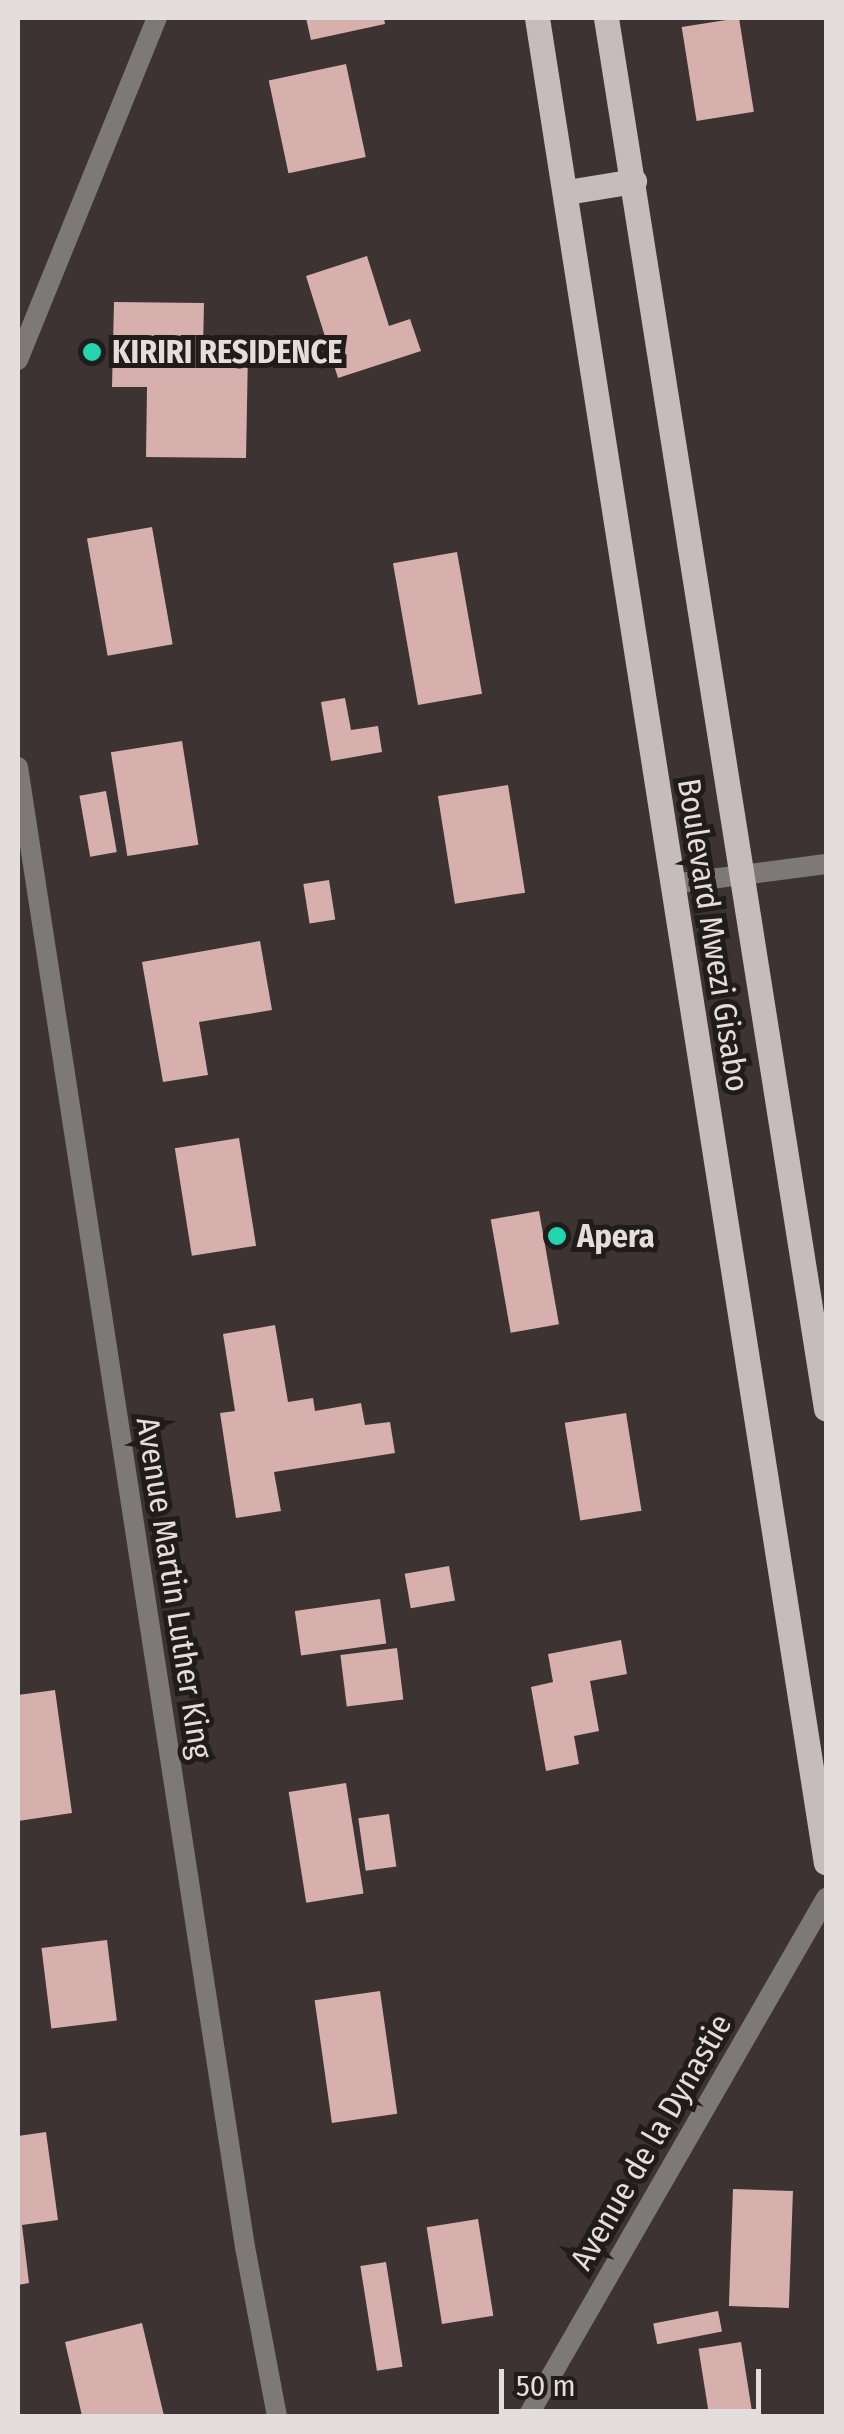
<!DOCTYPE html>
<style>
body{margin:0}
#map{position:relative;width:844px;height:2434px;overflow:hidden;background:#3c3332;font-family:"Fira Sans Condensed",sans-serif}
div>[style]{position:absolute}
.building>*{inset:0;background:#d7b0ad;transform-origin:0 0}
.minor>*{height:20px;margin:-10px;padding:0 10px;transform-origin:10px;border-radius:10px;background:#7e7979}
.tertiary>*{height:20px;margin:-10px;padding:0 10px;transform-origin:10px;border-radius:10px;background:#7e7979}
.primary>*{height:25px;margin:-12.5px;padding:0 12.5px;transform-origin:12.5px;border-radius:12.5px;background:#c6bcbb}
.dots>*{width:28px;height:28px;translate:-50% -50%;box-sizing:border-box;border:5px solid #201c1b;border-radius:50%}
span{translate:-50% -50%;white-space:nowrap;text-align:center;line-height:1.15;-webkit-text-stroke:10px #201c1b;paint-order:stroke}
.poi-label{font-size:32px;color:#e3dddd;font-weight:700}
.left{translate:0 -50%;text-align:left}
.street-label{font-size:32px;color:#e3dddd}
.frame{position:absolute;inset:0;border:20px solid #e3dddd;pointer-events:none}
.scale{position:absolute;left:499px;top:2369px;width:262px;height:45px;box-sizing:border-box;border:5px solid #e3dddd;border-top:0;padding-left:12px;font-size:30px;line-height:35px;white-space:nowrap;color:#e3dddd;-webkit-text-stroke:8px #201c1b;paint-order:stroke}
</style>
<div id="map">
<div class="building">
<div style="clip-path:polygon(306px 18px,384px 18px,385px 24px,311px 40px)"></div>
<div style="left:739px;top:18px;width:95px;height:58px;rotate:81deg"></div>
<div style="left:346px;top:64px;width:95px;height:79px;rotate:78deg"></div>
<div style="clip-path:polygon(367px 256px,389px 326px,410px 319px,421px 351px,338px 378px,306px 276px)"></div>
<div style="clip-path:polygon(114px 302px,204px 303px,203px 350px,248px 351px,246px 458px,146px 457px,147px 387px,112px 387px)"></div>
<div style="left:152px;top:527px;width:119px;height:66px;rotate:80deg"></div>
<div style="left:457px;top:552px;width:144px;height:65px;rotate:80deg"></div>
<div style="clip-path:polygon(345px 698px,351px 730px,378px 726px,382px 752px,331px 761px,321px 702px)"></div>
<div style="left:182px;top:741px;width:105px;height:72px;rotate:81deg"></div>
<div style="left:508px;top:785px;width:109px;height:71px;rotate:81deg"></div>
<div style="left:106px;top:791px;width:62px;height:27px;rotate:80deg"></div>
<div style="left:329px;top:880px;width:40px;height:26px;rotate:81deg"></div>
<div style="clip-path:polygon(260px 941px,272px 1010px,199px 1022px,208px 1075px,163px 1082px,142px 962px)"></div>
<div style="left:239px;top:1138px;width:109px;height:65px;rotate:81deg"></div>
<div style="left:539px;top:1211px;width:115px;height:49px;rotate:80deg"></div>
<div style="clip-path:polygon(275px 1325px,288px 1402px,313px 1398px,315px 1411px,361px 1403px,365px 1425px,390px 1422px,395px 1453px,274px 1472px,281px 1511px,236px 1518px,220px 1413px,235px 1411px,223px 1334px)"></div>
<div style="left:626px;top:1413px;width:99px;height:62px;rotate:81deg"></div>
<div style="left:449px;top:1566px;width:35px;height:45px;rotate:80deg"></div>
<div style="left:380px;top:1599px;width:45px;height:86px;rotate:82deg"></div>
<div style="clip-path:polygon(621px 1640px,627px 1674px,590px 1681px,599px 1731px,574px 1736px,579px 1764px,546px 1771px,531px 1687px,553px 1682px,548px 1654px)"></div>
<div style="left:397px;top:1648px;width:52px;height:57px;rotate:83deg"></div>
<div style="clip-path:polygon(55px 1690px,72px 1813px,18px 1821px,18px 1695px)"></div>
<div style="left:346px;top:1783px;width:112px;height:58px;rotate:81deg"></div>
<div style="left:389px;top:1814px;width:53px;height:31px;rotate:82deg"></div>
<div style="left:107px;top:1940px;width:81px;height:66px;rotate:83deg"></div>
<div style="left:380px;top:1991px;width:124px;height:66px;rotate:82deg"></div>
<div style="clip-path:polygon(46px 2132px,58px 2220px,22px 2225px,29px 2283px,18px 2285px,18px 2136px)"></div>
<div style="left:733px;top:2189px;width:60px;height:117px;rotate:2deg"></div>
<div style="left:478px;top:2219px;width:98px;height:52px;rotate:81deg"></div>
<div style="left:386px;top:2262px;width:106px;height:26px;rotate:81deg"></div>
<div style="left:718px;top:2311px;width:21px;height:66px;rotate:79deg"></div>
<div style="clip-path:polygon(142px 2323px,164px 2416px,82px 2416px,65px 2342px)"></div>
<div style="left:741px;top:2342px;width:75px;height:43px;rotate:81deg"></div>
</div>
<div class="minor">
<div style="left:18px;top:767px;width:1497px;rotate:81.28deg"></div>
<div style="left:245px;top:2247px;width:172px;rotate:79.3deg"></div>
<div style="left:528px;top:2416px;width:598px;rotate:-60.09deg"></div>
</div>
<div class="tertiary">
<div style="left:18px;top:360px;width:369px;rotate:-67.9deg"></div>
<div style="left:672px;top:884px;width:155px;rotate:-7.4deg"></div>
</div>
<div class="primary">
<div style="left:537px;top:18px;width:1867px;rotate:81.1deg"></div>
<div style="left:606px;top:18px;width:1408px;rotate:81.01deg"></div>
<div style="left:567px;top:192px;width:68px;rotate:-9.3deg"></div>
</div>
<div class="dots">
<div style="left:92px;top:352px;background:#23d5af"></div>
<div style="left:557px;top:1236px;background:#23d5af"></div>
</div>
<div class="poi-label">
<span class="left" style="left:112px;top:352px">KIRIRI RESIDENCE</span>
<span class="left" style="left:577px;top:1236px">Apera</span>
</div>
<div class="street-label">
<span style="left:713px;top:935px;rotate:81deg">Boulevard Mwezi Gisabo</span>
<span style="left:174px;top:1588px;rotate:81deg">Avenue Martin Luther King</span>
<span style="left:651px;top:2142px;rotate:-60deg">Avenue de la Dynastie</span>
</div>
<div class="frame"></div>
<div class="scale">50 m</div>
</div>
